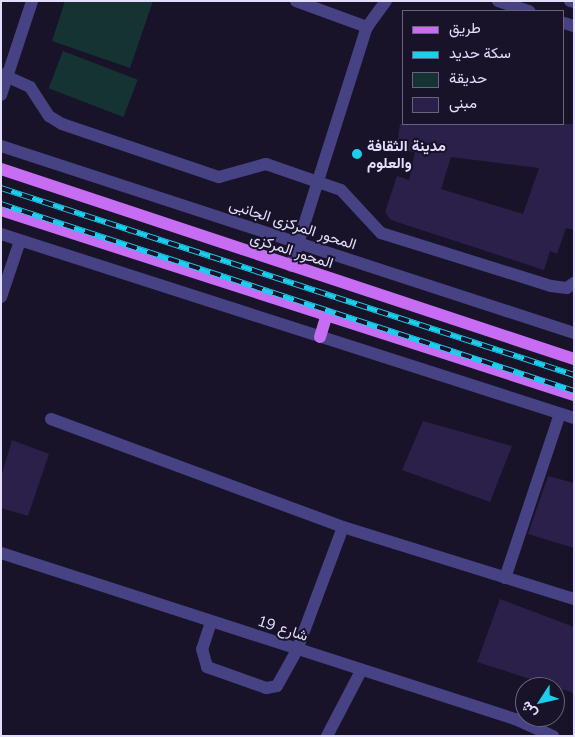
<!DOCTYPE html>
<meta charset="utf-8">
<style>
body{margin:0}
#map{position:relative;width:575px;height:737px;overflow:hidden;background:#181329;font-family:Mulish,Vazirmatn,sans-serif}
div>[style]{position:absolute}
.green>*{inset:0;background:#163333;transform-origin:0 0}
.building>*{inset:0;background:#2a2049}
.minor>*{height:12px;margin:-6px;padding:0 6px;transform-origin:6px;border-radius:6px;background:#474284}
.major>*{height:12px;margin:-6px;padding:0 6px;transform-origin:6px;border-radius:6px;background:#c76df4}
.rail>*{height:5.5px;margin-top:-2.75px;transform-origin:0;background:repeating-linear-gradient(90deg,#181329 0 11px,#19cfed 0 22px);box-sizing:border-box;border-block:1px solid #19cfed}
.dots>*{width:14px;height:14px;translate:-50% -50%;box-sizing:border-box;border:2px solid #181329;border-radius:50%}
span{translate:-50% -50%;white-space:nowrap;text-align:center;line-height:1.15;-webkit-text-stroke:4px #181329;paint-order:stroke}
.poi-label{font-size:15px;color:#e2defc;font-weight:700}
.left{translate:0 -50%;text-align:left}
.street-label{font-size:15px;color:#e2defc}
.frame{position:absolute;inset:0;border:2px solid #e2defc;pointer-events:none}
.legend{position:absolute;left:402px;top:10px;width:162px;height:115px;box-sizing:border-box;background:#181329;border:1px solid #69647d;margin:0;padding:6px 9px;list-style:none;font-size:15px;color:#e2defc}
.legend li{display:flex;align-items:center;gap:10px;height:25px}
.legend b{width:25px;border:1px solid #69647d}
.north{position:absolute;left:515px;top:677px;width:50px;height:50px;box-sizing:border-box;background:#181329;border:1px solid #69647d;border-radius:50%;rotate:235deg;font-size:14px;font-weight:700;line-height:20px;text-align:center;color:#e2defc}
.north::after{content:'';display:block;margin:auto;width:18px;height:22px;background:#19cfed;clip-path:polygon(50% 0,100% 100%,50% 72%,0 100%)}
</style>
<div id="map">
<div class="green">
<div style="clip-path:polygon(65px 1px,153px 1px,130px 68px,52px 41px)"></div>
<div style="left:63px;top:51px;width:80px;height:40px;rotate:21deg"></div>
</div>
<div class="building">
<div style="clip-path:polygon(evenodd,400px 124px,574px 124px,574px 230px,566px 228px,557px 254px,550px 251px,544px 270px,391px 220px,385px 212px,397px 176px,409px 180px,415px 152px,396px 150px,400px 124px,451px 157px,539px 168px,523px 214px,441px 189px,451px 157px)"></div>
<div style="clip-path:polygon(423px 421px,512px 446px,490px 502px,402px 470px)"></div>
<div style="clip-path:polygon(12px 440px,49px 454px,28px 516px,1px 508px,1px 477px)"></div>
<div style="clip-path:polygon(548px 476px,574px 483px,574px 548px,528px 534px)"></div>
<div style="clip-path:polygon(500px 599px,574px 627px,574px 693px,477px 662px)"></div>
</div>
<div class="minor">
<div style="left:296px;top:1px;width:76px;rotate:20.1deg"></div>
<div style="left:498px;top:1px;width:33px;rotate:18deg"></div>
<div style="left:570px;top:1px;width:4px;rotate:14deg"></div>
<div style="left:564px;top:23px;width:10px;rotate:17deg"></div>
<div style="left:1px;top:74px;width:32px;rotate:24deg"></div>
<div style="left:30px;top:87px;width:35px;rotate:57deg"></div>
<div style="left:49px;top:116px;width:15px;rotate:32deg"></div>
<div style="left:62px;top:124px;width:166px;rotate:18.7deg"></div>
<div style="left:219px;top:177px;width:49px;rotate:-15.5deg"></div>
<div style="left:266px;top:164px;width:79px;rotate:19.1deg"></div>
<div style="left:341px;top:190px;width:59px;rotate:47.1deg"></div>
<div style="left:381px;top:233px;width:178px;rotate:17.3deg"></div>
<div style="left:551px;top:286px;width:16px;rotate:7deg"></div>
<div style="left:567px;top:288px;width:9px;rotate:-36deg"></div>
<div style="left:1px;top:95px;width:99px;rotate:-71.7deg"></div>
<div style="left:1px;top:146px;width:603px;rotate:18.07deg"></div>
<div style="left:1px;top:234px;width:602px;rotate:17.8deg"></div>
<div style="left:291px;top:266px;width:251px;rotate:-72.4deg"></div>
<div style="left:367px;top:27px;width:32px;rotate:-54deg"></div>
<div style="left:1px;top:297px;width:59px;rotate:-71.3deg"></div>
<div style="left:51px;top:419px;width:311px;rotate:20.3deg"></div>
<div style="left:343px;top:527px;width:242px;rotate:17.3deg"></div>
<div style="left:1px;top:553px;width:540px;rotate:17.9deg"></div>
<div style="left:515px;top:719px;width:42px;rotate:24.1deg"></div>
<div style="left:505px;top:578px;width:173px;rotate:-71.5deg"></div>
<div style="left:211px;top:622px;width:28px;rotate:108deg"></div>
<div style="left:202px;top:649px;width:19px;rotate:74deg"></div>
<div style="left:207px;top:667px;width:63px;rotate:19.6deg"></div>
<div style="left:266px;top:688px;width:11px;rotate:-10deg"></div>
<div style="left:277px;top:686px;width:41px;rotate:-60.9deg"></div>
<div style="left:297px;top:650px;width:131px;rotate:-69.5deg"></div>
<div style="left:327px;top:736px;width:73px;rotate:-62.4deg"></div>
</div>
<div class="major">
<div style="left:1px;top:169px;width:604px;rotate:18.34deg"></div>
<div style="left:1px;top:210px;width:602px;rotate:17.89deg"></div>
<div style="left:320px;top:337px;width:24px;rotate:-73deg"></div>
</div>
<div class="rail">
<div style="left:1px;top:188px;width:603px;rotate:18.07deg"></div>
<div style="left:1px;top:204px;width:603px;rotate:18.07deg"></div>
</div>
<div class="dots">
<div style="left:357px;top:154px;background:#19cfed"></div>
</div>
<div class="poi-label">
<span class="left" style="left:367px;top:154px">مدينة الثقافة<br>والعلوم</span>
</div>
<div class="street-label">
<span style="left:293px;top:224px;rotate:18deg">المحور المركزى الجانبى</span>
<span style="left:292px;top:250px;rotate:18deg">المحور المركزى</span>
<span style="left:283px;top:628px;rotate:18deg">شارع 19</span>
</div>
<div class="frame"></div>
<ul class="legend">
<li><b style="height:6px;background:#c76df4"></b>طريق</li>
<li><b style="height:6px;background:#19cfed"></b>سكة حديد</li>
<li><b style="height:14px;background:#163333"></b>حديقة</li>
<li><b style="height:14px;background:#2a2049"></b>مبنى</li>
</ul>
<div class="north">ش</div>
</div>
